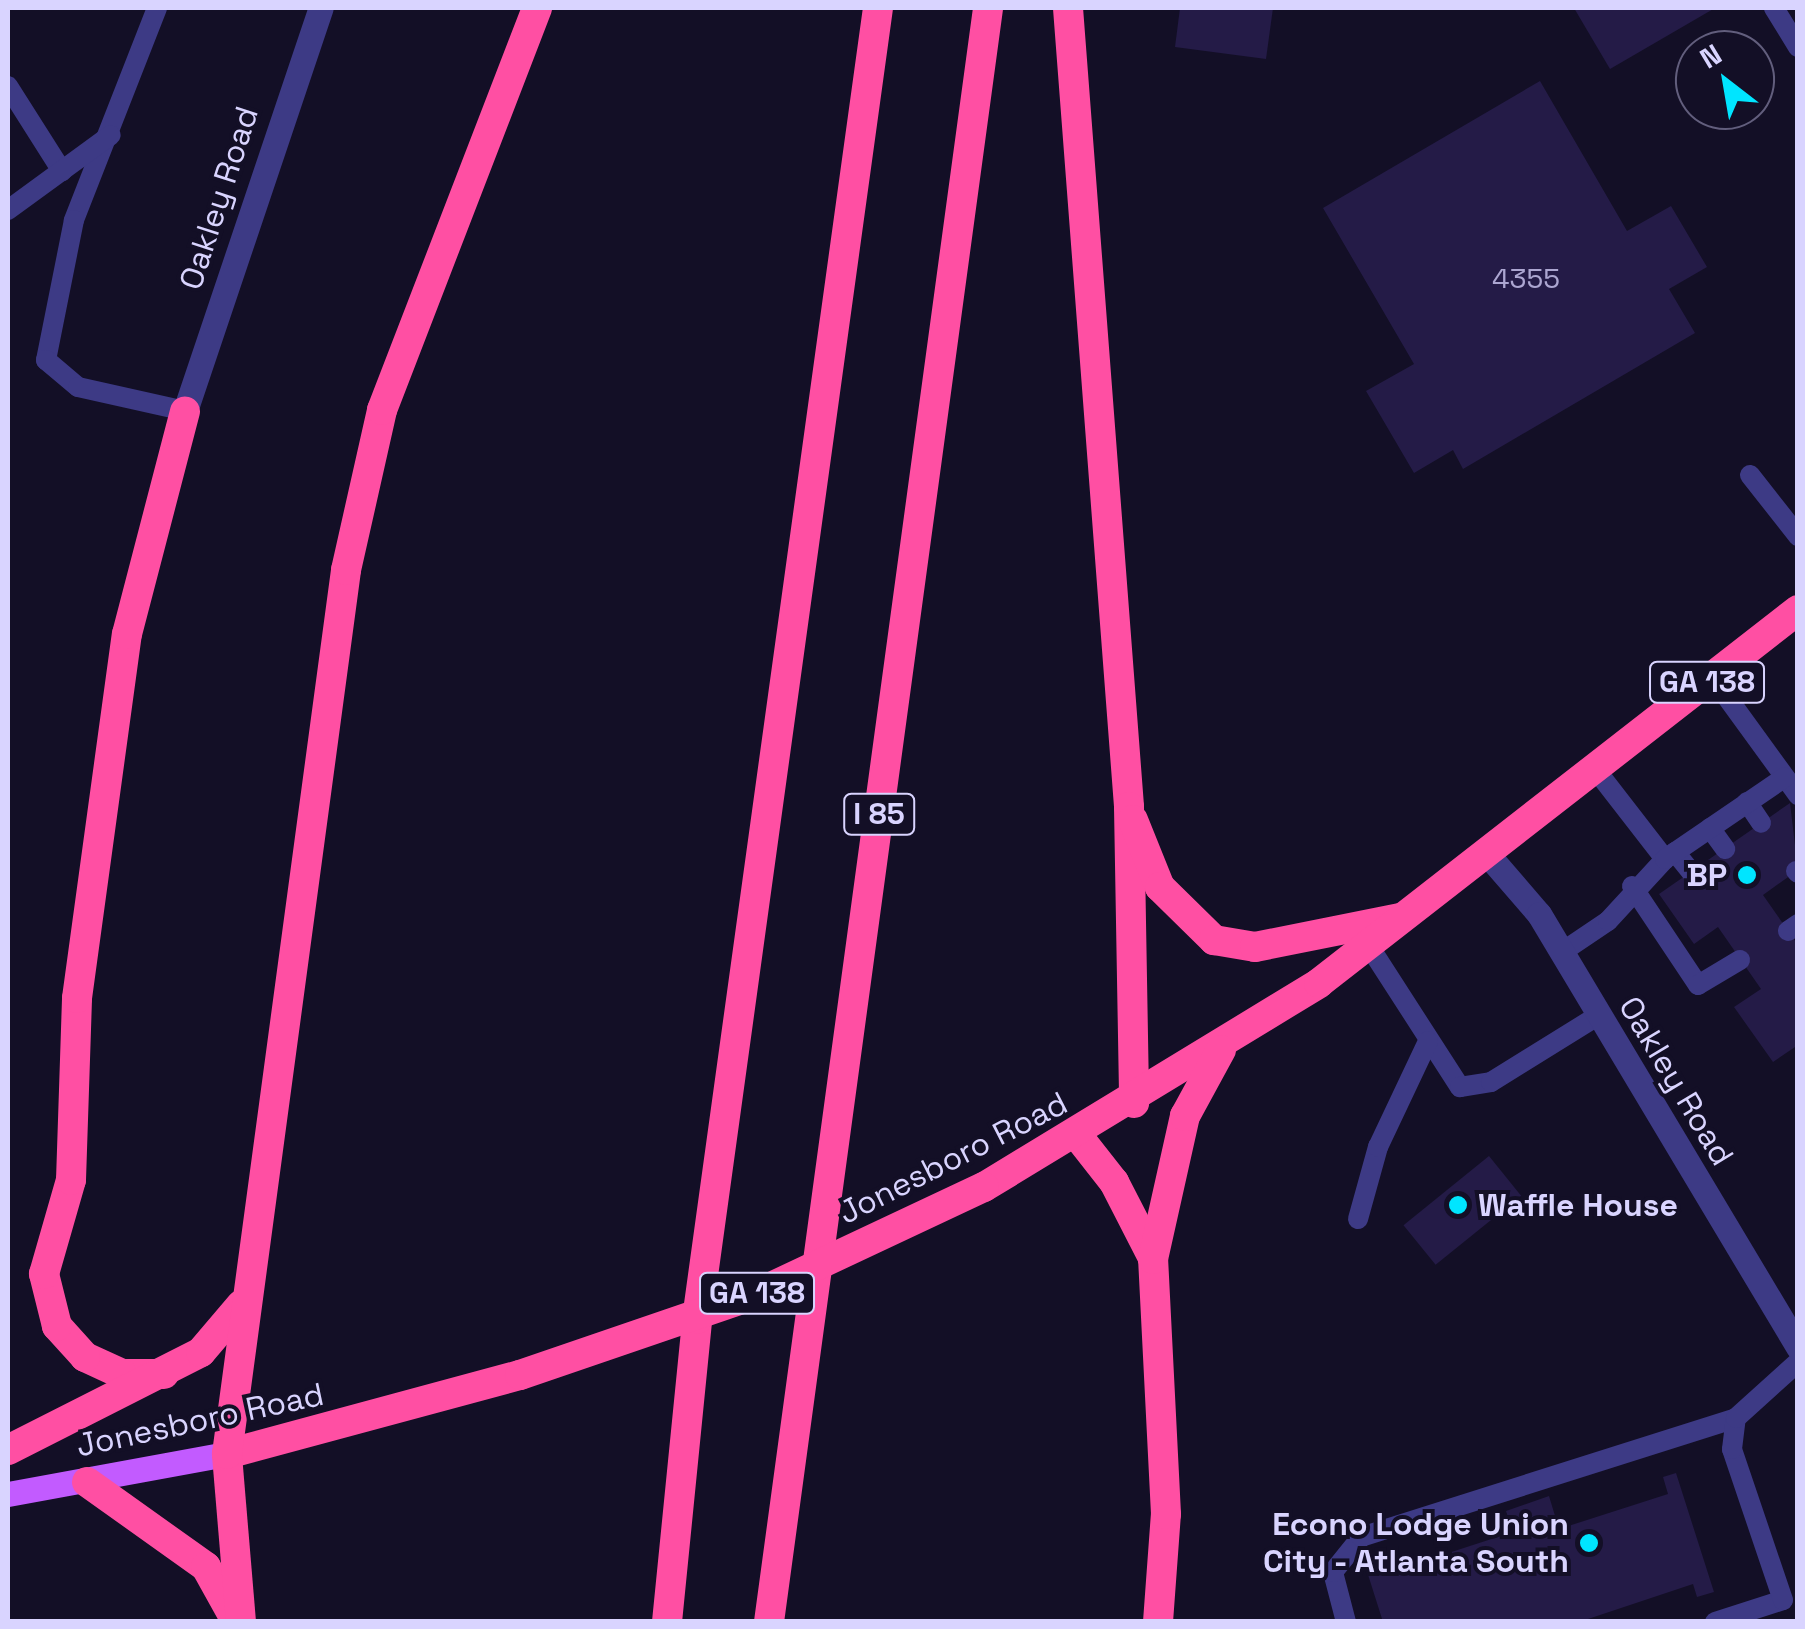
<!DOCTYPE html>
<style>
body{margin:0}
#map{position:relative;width:1805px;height:1629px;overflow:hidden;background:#130f26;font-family:"Space Grotesk",sans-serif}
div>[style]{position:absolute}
.building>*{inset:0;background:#241b47;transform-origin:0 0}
.lane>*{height:20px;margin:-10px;padding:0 10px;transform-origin:10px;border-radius:10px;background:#3d3a85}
.street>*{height:25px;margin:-12.5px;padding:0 12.5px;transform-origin:12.5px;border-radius:12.5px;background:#3d3a85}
.primary>*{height:25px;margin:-12.5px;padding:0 12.5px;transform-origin:12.5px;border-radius:12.5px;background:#c25bff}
.highway>*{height:30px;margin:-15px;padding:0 15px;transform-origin:15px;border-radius:15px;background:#ff4fa3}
.highway-bridge>*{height:30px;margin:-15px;padding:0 15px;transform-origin:15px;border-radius:15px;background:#ff4fa3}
.dots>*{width:28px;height:28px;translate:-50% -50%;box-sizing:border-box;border:5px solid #130f26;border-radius:50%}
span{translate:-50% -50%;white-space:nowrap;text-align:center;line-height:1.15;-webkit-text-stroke:8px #130f26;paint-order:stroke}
.number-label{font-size:28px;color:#aca6d1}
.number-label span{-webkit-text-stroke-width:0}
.shield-label span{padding:2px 8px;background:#130f26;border:2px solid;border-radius:8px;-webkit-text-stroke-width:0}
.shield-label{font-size:30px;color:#d9d4ff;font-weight:700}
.street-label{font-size:32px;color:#d9d4ff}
.poi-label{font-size:32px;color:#d9d4ff;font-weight:700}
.right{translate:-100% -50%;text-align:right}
.left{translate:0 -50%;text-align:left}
.frame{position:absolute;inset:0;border:10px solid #d9d4ff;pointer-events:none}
.north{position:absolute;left:1675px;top:30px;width:100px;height:100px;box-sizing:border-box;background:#130f26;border:2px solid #625e7d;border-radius:50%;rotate:329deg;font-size:28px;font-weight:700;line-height:40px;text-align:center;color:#d9d4ff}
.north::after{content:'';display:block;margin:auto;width:35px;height:45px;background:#00e5ff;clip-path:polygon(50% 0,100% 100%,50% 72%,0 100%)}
</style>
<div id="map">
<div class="building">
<div style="clip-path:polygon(1180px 8px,1273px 8px,1266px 59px,1175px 47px)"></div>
<div style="clip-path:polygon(1574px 8px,1715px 8px,1610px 69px)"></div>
<div style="clip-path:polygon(1540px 81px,1627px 231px,1671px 206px,1707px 267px,1669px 289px,1695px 333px,1463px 469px,1453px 450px,1414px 473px,1366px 391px,1414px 364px,1323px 208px)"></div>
<div style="clip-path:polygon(1790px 803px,1798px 870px,1763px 895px,1798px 945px,1798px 1045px,1773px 1062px,1734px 1007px,1761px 989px,1718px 927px,1694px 944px,1659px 894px)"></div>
<div style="left:1489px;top:1156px;width:51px;height:110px;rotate:51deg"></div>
<div style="clip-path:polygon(1676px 1473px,1714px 1592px,1697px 1597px,1693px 1584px,1579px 1622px,1383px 1622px,1364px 1562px,1391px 1554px,1396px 1570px,1513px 1532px,1506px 1511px,1549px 1496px,1559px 1529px,1668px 1494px,1663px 1477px)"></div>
</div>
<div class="lane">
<div style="left:157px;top:8px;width:228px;rotate:111.4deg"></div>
<div style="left:74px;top:220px;width:143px;rotate:101.3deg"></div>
<div style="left:46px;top:360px;width:42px;rotate:40.2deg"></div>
<div style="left:78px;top:387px;width:110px;rotate:12.6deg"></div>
<div style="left:1774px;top:8px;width:46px;rotate:58.4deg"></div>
<div style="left:8px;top:86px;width:101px;rotate:57.6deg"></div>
<div style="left:8px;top:210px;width:127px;rotate:-36.1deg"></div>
<div style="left:1750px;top:475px;width:78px;rotate:51.8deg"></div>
<div style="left:1713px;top:678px;width:145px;rotate:54deg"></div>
<div style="left:1596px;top:770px;width:113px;rotate:52.2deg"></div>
<div style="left:1747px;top:802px;width:25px;rotate:56deg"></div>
<div style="left:1710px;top:828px;width:26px;rotate:54deg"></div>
<div style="left:1675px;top:852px;width:26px;rotate:51deg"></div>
<div style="left:1796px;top:871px;width:3px;rotate:45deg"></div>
<div style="left:1632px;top:886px;width:119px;rotate:56.3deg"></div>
<div style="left:1698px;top:985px;width:49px;rotate:-30.8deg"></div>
<div style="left:1788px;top:931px;width:12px;rotate:-35deg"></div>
<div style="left:1369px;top:946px;width:168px;rotate:57.2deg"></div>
<div style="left:1460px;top:1087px;width:31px;rotate:-9deg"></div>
<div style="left:1491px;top:1082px;width:127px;rotate:-31.8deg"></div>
<div style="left:1562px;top:952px;width:55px;rotate:-34deg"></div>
<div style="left:1608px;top:921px;width:84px;rotate:-47.4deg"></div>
<div style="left:1665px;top:859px;width:145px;rotate:-34.3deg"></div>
<div style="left:1358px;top:1219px;width:75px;rotate:-74.5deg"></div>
<div style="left:1378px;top:1147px;width:117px;rotate:-64.7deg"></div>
<div style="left:1346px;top:1622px;width:52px;rotate:-104.6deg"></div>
<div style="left:1333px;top:1572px;width:45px;rotate:-51.3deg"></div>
<div style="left:1361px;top:1537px;width:393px;rotate:-17.6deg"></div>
<div style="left:1715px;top:1622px;width:71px;rotate:-17.9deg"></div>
<div style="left:1783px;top:1600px;width:159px;rotate:-108.7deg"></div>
<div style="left:1732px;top:1449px;width:31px;rotate:-83deg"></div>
<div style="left:1736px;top:1418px;width:84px;rotate:-42.1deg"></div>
</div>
<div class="street">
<div style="left:185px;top:411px;width:425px;rotate:-71.4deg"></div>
<div style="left:1488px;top:855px;width:78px;rotate:49.2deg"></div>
<div style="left:1539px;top:914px;width:505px;rotate:59.11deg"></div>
</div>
<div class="primary">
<div style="left:8px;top:1494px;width:223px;rotate:-10.4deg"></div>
</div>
<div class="highway">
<div style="left:1068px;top:8px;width:801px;rotate:85.63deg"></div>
<div style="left:1129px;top:807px;width:296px;rotate:89deg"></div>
<div style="left:1133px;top:820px;width:72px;rotate:68.1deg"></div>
<div style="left:1160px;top:887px;width:76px;rotate:44.5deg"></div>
<div style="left:1214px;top:940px;width:42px;rotate:9.7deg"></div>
<div style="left:1255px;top:947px;width:148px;rotate:-11.3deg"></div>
<div style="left:1077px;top:1135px;width:60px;rotate:51.8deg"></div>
<div style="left:1114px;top:1182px;width:83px;rotate:62.8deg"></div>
<div style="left:984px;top:1187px;width:392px;rotate:-31.3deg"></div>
<div style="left:1319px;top:983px;width:607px;rotate:-37.91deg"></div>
<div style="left:164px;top:1374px;width:42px;rotate:180deg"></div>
<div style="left:122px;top:1374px;width:41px;rotate:-155.3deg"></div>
<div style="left:85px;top:1357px;width:42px;rotate:-132.1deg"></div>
<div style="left:57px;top:1326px;width:54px;rotate:-104deg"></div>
<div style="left:44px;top:1274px;width:98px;rotate:-74deg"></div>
<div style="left:71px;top:1180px;width:182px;rotate:-88.1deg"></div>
<div style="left:77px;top:998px;width:367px;rotate:-82.2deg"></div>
<div style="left:127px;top:634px;width:230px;rotate:-75.4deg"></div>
<div style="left:8px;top:1450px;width:216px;rotate:-26.9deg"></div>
<div style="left:201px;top:1352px;width:62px;rotate:-49.6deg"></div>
<div style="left:227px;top:1454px;width:303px;rotate:-15.1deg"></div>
<div style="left:87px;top:1482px;width:146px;rotate:35.5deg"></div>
<div style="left:206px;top:1567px;width:60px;rotate:60.9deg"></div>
<div style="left:241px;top:1622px;width:169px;rotate:-94.8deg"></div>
<div style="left:227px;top:1454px;width:892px;rotate:-82.33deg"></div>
<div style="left:346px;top:570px;width:164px;rotate:-77.3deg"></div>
<div style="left:382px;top:410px;width:431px;rotate:-68.9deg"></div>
<div style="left:667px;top:1622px;width:304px;rotate:-84.3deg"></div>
<div style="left:697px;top:1319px;width:1323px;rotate:-82.14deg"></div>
<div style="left:769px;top:1622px;width:1629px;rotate:-82.27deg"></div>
<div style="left:1158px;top:1622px;width:108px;rotate:-85.8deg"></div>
<div style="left:1166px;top:1514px;width:255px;rotate:-92.9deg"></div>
<div style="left:1153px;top:1259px;width:147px;rotate:-77.4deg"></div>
<div style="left:1185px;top:1116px;width:75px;rotate:-61.4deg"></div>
</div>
<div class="highway-bridge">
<div style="left:520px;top:1375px;width:247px;rotate:-18.9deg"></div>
<div style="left:754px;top:1295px;width:254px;rotate:-25.2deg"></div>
</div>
<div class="dots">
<div style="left:1747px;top:875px;background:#00e5ff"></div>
<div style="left:1458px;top:1205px;background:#00e5ff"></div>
<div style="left:1589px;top:1543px;background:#00e5ff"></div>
</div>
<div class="number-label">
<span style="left:1526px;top:278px">4355</span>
</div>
<div class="shield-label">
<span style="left:1707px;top:682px">GA 138</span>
<span style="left:879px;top:814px">I 85</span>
<span style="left:757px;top:1293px">GA 138</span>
</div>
<div class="street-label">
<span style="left:219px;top:198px;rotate:-72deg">Oakley Road</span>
<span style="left:1676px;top:1081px;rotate:59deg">Oakley Road</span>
<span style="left:953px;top:1158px;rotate:-27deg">Jonesboro Road</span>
<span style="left:200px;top:1420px;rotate:-12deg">Jonesboro Road</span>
</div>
<div class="poi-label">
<span class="right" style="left:1727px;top:875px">BP</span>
<span class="left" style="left:1478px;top:1205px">Waffle House</span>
<span class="right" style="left:1569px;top:1543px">Econo Lodge Union<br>City - Atlanta South</span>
</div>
<div class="frame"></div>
<div class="north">N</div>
</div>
